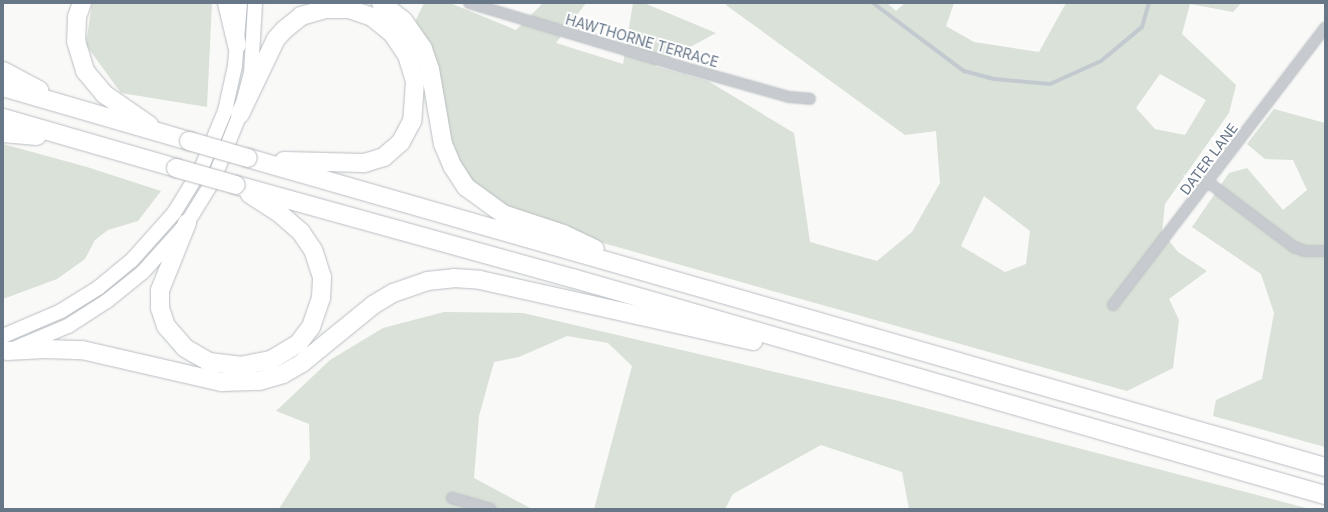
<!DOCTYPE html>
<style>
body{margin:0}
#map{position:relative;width:1328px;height:512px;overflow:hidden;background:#f9f9f7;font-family:Inter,sans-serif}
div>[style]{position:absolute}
.green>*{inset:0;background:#dae1d8}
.stream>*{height:4px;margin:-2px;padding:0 2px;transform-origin:2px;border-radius:2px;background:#c2cad0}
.roads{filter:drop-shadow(0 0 1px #b9bec3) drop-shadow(0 0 1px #b9bec3)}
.street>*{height:10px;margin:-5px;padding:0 5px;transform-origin:5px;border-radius:5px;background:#c7cace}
.secondary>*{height:14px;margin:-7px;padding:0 7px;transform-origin:7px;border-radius:7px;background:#fff}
.highway>*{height:18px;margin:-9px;padding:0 9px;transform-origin:9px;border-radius:9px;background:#fff}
.bridges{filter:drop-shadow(0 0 1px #b8bbbf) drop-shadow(0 0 1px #b8bbbf)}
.highway-bridge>*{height:18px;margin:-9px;padding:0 9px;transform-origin:9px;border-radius:9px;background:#fff}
span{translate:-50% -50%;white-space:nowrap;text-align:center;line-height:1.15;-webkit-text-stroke:4px #fff;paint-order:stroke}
.street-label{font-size:14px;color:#687788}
.frame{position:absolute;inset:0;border:4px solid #687788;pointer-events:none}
</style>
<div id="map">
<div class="green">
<div style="clip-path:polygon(92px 3px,212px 3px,207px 107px,121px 93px,86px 45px)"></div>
<div style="clip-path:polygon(evenodd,424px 3px,450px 3px,516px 30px,543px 3px,586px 3px,556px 43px,623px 64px,633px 3px,644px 3px,716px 33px,655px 66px,708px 81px,794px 133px,810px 242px,877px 261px,912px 232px,940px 183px,936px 131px,905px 135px,726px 5px,727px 3px,887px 3px,896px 11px,905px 3px,954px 3px,946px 26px,974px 42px,1039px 52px,1066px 3px,1241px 3px,1233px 12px,1190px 4px,1182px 34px,1236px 85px,1229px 113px,1165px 204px,1162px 232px,1178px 252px,1207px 271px,1169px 299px,1179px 320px,1173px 368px,1127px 391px,543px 226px,459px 183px,411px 30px,424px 3px,1160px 74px,1206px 100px,1185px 135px,1155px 129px,1136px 108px,1160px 74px,424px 3px,984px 196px,1030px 231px,1026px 264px,1005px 272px,961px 246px,984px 196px)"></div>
<div style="clip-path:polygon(1274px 109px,1325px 123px,1325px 447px,1213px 416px,1216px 400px,1262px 379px,1274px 313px,1261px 274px,1192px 227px,1229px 173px,1247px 168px,1283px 210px,1307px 190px,1293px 160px,1265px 159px,1247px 144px)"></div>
<div style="clip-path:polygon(3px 144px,87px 167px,161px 191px,138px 221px,108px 230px,95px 240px,85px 259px,57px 279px,3px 299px)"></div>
<div style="clip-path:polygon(444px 312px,523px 313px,895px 400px,1310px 509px,909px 509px,902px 472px,821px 445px,733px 494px,725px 509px,594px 509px,632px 366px,608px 343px,567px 336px,519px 357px,494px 362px,479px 416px,474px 478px,532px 509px,279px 509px,310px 459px,309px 424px,276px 411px,330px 360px,383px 328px)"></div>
</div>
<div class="stream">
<div style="left:873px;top:3px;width:114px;rotate:36.8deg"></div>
<div style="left:964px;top:71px;width:31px;rotate:15deg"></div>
<div style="left:994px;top:79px;width:56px;rotate:5.1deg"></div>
<div style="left:1050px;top:84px;width:56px;rotate:-24.3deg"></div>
<div style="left:1101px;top:61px;width:53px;rotate:-39.7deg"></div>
<div style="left:1142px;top:27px;width:25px;rotate:-74deg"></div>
</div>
<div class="roads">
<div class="street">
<div style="left:469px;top:3px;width:227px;rotate:16.7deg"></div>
<div style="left:686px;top:68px;width:107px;rotate:15.7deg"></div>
<div style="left:789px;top:97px;width:21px;rotate:5deg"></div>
<div style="left:1208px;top:182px;width:108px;rotate:37.1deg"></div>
<div style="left:1294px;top:247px;width:12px;rotate:20deg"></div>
<div style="left:1305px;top:251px;width:20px"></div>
<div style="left:1113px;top:305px;width:349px;rotate:-52.6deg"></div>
<div style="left:452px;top:498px;width:40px;rotate:16deg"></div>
</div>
<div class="secondary">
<div style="left:3px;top:336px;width:63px;rotate:-23.3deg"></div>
<div style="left:61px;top:311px;width:44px;rotate:-31.9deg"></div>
<div style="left:98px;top:288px;width:44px;rotate:-39.5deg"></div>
<div style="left:132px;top:260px;width:63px;rotate:-48.2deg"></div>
<div style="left:174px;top:213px;width:52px;rotate:-58.5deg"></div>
<div style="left:201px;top:169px;width:63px;rotate:-67.5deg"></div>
<div style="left:225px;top:111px;width:46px;rotate:-77.5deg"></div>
<div style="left:235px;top:66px;width:63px;rotate:-85.5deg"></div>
<div style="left:18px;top:347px;width:54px;rotate:-22.8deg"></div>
<div style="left:68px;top:326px;width:46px;rotate:-32.7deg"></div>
<div style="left:107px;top:301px;width:46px;rotate:-38.9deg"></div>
<div style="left:143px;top:272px;width:66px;rotate:-48.1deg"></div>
<div style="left:187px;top:223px;width:49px;rotate:-58.2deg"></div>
<div style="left:213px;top:181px;width:72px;rotate:-68.1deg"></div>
<div style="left:240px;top:114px;width:42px;rotate:-75deg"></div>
<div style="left:251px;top:73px;width:70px;rotate:-86.7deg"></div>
</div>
<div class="highway">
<div style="left:82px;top:3px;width:15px;rotate:110deg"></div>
<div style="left:77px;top:17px;width:24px;rotate:92deg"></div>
<div style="left:76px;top:41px;width:31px;rotate:73deg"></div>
<div style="left:85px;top:71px;width:30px;rotate:50deg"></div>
<div style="left:104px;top:94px;width:55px;rotate:34.6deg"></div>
<div style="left:227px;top:3px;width:43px;rotate:76.6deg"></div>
<div style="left:381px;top:3px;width:28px;rotate:38deg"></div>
<div style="left:403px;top:20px;width:35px;rotate:55deg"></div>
<div style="left:423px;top:49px;width:21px;rotate:71deg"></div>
<div style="left:430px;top:69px;width:76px;rotate:80.2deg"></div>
<div style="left:443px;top:144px;width:25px;rotate:67deg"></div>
<div style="left:453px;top:167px;width:24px;rotate:57deg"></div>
<div style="left:466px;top:187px;width:46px;rotate:36.1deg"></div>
<div style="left:503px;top:214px;width:63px;rotate:18.4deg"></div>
<div style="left:563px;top:234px;width:35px;rotate:25deg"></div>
<div style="left:3px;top:71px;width:41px;rotate:27.8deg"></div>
<div style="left:3px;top:87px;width:194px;rotate:16.2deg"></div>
<div style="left:240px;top:114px;width:83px;rotate:-64.4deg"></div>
<div style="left:276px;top:39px;width:12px;rotate:-48deg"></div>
<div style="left:284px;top:30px;width:22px;rotate:-39deg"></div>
<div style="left:301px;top:16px;width:25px;rotate:-16deg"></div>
<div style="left:325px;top:9px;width:24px"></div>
<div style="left:349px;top:9px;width:24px;rotate:19deg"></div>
<div style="left:372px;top:17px;width:26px;rotate:39deg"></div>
<div style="left:392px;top:33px;width:27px;rotate:56deg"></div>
<div style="left:407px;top:55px;width:28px;rotate:73deg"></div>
<div style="left:415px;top:82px;width:39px;rotate:94deg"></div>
<div style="left:412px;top:121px;width:24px;rotate:118deg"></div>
<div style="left:401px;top:142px;width:23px;rotate:139deg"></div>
<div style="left:384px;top:157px;width:21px;rotate:163deg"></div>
<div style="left:364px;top:163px;width:80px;rotate:-178.6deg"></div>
<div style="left:3px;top:118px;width:180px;rotate:16.1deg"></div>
<div style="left:3px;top:133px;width:34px;rotate:5deg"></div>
<div style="left:248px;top:158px;width:1120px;rotate:16.01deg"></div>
<div style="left:236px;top:185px;width:349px;rotate:15.5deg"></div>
<div style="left:572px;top:278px;width:784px;rotate:16.08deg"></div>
<div style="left:187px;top:223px;width:72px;rotate:111.9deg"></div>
<div style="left:160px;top:290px;width:18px;rotate:90deg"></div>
<div style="left:160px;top:308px;width:19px;rotate:72deg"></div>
<div style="left:166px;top:326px;width:29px;rotate:49deg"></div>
<div style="left:185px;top:348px;width:28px;rotate:30deg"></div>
<div style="left:209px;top:362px;width:31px;rotate:7deg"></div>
<div style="left:240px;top:366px;width:32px;rotate:-11deg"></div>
<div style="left:271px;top:360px;width:31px;rotate:-31deg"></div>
<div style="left:298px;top:344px;width:21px;rotate:-53deg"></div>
<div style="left:311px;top:327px;width:31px;rotate:-71deg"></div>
<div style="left:321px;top:298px;width:21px;rotate:-87deg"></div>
<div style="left:322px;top:277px;width:28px;rotate:-108deg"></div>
<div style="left:313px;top:250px;width:22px;rotate:-124deg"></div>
<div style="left:301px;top:232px;width:29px;rotate:-139deg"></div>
<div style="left:279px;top:213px;width:35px;rotate:-147deg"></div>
<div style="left:7px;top:351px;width:38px;rotate:-3deg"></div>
<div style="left:45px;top:349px;width:37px;rotate:2deg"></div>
<div style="left:82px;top:350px;width:144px;rotate:12.9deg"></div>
<div style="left:222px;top:382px;width:37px;rotate:-2deg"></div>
<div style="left:259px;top:381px;width:25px;rotate:-16deg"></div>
<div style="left:283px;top:374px;width:22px;rotate:-30deg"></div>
<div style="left:302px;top:363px;width:92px;rotate:-39.2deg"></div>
<div style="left:373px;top:305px;width:23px;rotate:-31deg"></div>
<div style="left:393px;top:293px;width:36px;rotate:-19deg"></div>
<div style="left:427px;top:281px;width:27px;rotate:-6deg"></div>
<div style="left:454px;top:278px;width:26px;rotate:4deg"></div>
<div style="left:480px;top:280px;width:280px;rotate:12.6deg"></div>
</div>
</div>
<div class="bridges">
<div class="highway-bridge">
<div style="left:189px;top:141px;width:61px;rotate:16.1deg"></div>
<div style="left:176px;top:168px;width:62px;rotate:15.8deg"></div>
</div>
</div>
<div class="street-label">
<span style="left:642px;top:41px;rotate:16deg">HAWTHORNE TERRACE</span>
<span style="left:1209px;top:159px;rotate:-53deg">DATER LANE</span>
</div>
<div class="frame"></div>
</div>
